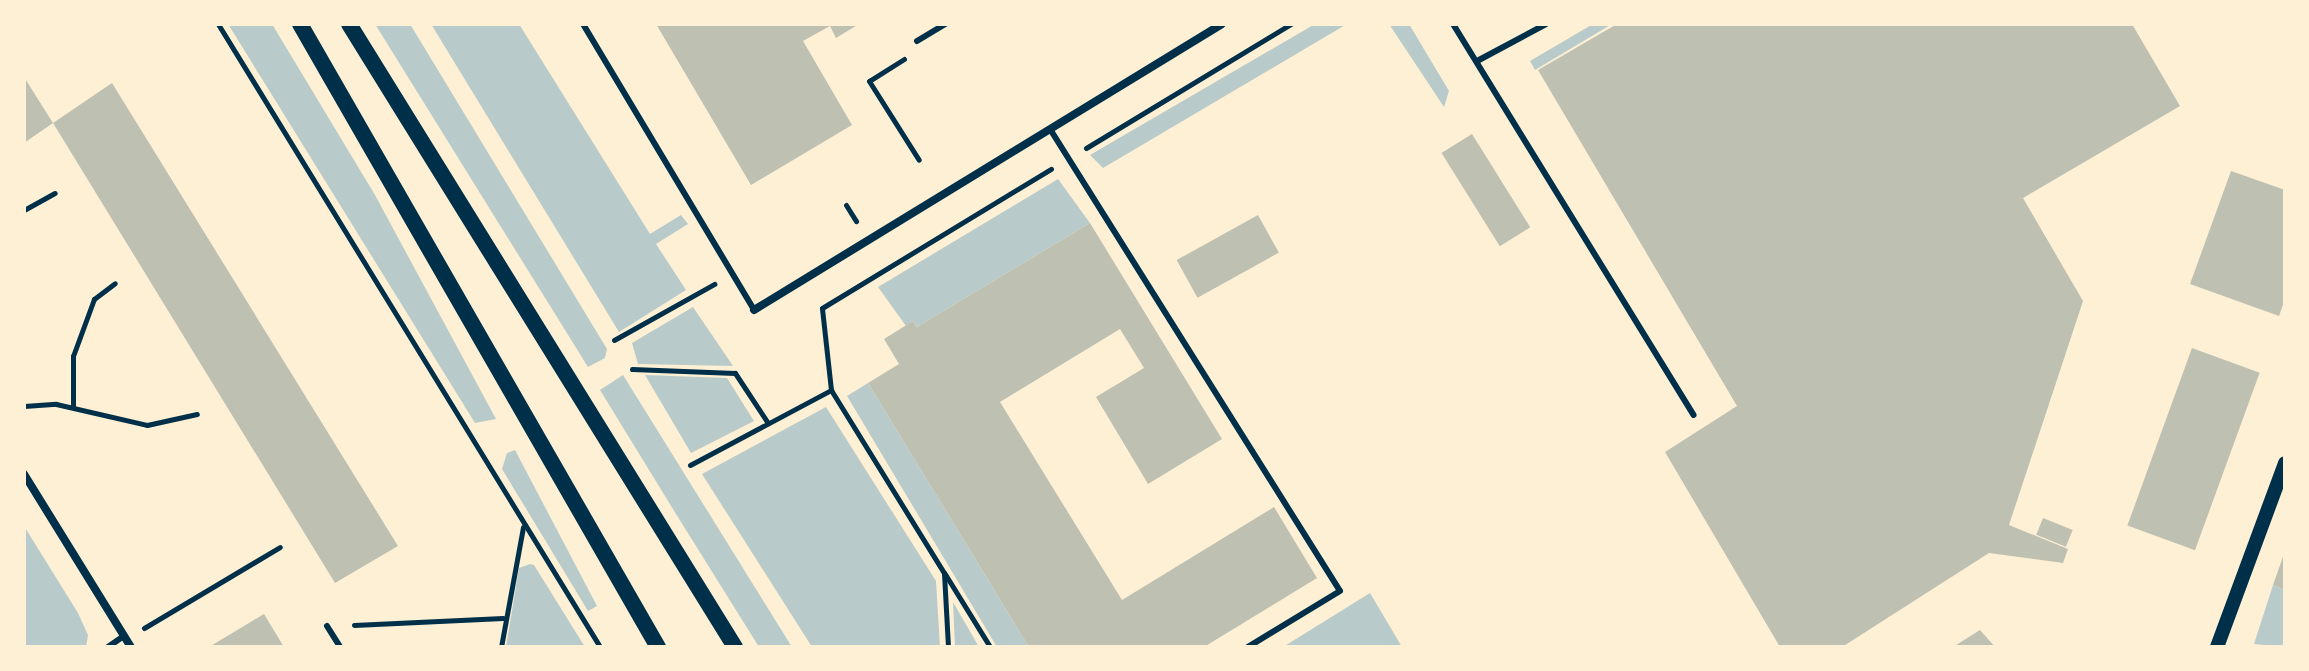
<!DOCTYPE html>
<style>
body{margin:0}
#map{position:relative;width:2309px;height:671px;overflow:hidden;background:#fdf0d5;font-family:Inter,sans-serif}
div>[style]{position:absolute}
.green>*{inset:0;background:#b9caca}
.building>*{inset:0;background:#bec0b2;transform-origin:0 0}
.path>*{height:5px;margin:-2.5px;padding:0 2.5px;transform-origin:2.5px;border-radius:2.5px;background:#003049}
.service>*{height:6px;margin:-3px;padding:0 3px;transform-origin:3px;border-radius:3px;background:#003049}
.minor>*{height:8px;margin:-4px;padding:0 4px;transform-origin:4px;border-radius:4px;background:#003049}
.tertiary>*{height:14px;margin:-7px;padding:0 7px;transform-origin:7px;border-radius:7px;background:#003049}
.secondary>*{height:16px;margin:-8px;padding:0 8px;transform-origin:8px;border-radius:8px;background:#003049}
span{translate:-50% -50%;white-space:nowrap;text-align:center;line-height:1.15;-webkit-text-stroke:6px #fdf0d5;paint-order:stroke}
.frame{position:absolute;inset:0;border:26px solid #fdf0d5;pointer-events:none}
</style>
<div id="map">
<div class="green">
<div style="clip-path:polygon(228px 24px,272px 24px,375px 195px,496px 419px,475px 423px)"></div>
<div style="clip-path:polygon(375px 24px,410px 24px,607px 349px,605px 358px,588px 367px)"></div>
<div style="clip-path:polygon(431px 24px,519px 24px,650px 234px,681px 215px,688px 224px,656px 244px,686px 290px,619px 332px)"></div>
<div style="clip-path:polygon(1315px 24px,1347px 24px,1103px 168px,1090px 155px)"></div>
<div style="clip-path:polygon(1389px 24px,1409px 24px,1449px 91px,1444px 107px)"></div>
<div style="clip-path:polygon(1593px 24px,1612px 24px,1535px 70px,1530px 61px)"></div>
<div style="clip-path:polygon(1058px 179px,1090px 223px,917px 327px,913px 321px,906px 326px,878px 287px)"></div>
<div style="clip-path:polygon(693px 307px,733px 366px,638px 364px,632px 343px)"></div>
<div style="clip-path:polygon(623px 375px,792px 647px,759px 647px,676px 514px,600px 390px)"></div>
<div style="clip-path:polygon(645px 375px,727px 378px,754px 421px,691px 453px)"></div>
<div style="clip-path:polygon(868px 383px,1029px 647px,997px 647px,847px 396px)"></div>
<div style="clip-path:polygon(826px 407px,936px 581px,940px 647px,812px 647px,702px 474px)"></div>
<div style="clip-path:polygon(515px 450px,597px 606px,588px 611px,502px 469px,507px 453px)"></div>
<div style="clip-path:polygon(24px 526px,78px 613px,88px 635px,86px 647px,24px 647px)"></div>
<div style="clip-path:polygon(530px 564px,534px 565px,585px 647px,506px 647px,519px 568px)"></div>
<div style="clip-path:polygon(2273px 585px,2285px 590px,2285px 647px,2254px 644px)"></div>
<div style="clip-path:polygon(1370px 593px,1402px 647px,1283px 647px)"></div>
<div style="clip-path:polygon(953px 602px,979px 647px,955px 647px)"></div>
</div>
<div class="building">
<div style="clip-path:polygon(656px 24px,859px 24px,836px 38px,830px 26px,803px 41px,852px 125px,751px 185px)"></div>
<div style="clip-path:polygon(1617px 24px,2132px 24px,2180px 106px,2023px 198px,2083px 301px,2009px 525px,2068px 549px,2063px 563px,1989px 553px,1842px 647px,1780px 647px,1665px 452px,1737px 406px,1538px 70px)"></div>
<div style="clip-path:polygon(24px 77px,53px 123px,112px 83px,398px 546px,335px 583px,53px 123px,24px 143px)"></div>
<div style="left:1472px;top:134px;width:110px;height:36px;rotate:58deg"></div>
<div style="clip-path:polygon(2231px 171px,2285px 190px,2285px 299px,2279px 316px,2190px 284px)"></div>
<div style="left:1258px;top:215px;width:43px;height:93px;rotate:61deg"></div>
<div style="clip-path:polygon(1090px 223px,1222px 439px,1148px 484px,1096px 397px,1144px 368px,1120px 329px,1000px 402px,1122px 600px,1274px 507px,1317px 578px,1204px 647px,1029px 647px,868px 383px,899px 364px,884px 339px,913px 321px,917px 327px)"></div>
<div style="left:2192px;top:348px;width:72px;height:189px;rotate:20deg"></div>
<div style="left:2043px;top:518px;width:32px;height:18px;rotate:22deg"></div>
<div style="clip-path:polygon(2285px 551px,2285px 590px,2273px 585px)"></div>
<div style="clip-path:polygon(264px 614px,284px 647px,209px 647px)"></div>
<div style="clip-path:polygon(1980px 630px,1995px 647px,1953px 647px)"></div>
</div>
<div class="path">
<div style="left:218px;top:24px;width:731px;rotate:58.48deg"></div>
<div style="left:904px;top:59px;width:41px;rotate:147.8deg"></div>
<div style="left:869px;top:81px;width:93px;rotate:57.7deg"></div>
<div style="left:1086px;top:148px;width:240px;rotate:-31.2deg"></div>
<div style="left:846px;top:205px;width:19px;rotate:58deg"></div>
<div style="left:24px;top:210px;width:35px;rotate:-29deg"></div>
<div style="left:614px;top:340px;width:115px;rotate:-29.2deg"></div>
<div style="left:632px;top:369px;width:103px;rotate:2.2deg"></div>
<div style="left:735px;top:373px;width:60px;rotate:56.6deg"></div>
<div style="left:831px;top:390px;width:215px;rotate:58.3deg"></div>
<div style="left:944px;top:573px;width:74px;rotate:86.9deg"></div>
<div style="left:24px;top:406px;width:32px;rotate:-4deg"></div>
<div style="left:56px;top:404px;width:93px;rotate:13deg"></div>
<div style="left:147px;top:425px;width:51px;rotate:-12.4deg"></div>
<div style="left:73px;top:407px;width:51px;rotate:-90deg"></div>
<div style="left:73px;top:356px;width:61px;rotate:-69.8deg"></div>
<div style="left:94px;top:299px;width:26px;rotate:-37deg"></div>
<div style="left:690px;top:465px;width:160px;rotate:-28deg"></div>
<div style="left:831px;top:390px;width:82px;rotate:-96.3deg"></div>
<div style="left:822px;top:308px;width:268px;rotate:-31.3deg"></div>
<div style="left:945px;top:574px;width:86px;rotate:58.3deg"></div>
<div style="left:354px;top:625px;width:149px;rotate:-2.7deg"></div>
<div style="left:144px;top:628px;width:158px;rotate:-30.8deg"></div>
<div style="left:501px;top:647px;width:122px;rotate:-79.6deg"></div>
</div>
<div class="service">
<div style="left:583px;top:24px;width:333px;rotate:59.1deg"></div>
<div style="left:1453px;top:24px;width:459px;rotate:58.4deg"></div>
<div style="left:917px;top:41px;width:33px;rotate:-31deg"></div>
<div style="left:1479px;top:60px;width:76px;rotate:-28.2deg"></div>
<div style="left:1050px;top:129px;width:545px;rotate:57.88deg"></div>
<div style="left:1340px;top:591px;width:108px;rotate:148.7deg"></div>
<div style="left:327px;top:626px;width:25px;rotate:58deg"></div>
<div style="left:108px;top:647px;width:19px;rotate:-35deg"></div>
</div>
<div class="minor">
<div style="left:754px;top:310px;width:548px;rotate:-31.43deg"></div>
<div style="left:24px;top:474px;width:203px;rotate:58.3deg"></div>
</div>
<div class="tertiary">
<div style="left:2217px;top:647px;width:196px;rotate:-69.7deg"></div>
</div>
<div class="secondary">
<div style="left:300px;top:24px;width:719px;rotate:60.12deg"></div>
<div style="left:349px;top:24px;width:733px;rotate:58.22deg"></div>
</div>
<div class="frame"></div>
</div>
